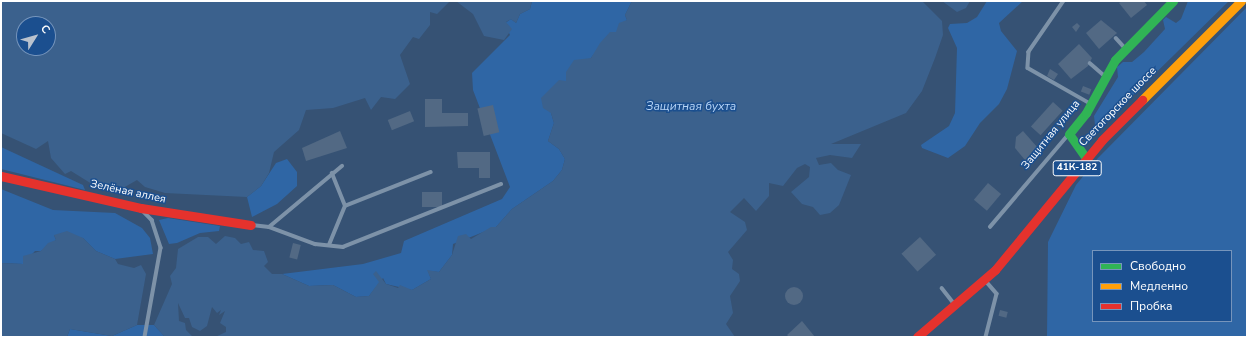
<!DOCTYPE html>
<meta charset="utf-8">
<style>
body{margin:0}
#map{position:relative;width:1248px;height:338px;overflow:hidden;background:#365274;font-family:"Nunito Sans",sans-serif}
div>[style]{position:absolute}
.green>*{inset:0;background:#2f66a5}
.water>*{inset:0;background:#3b618d}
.building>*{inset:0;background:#526984;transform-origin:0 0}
.round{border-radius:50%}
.lane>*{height:3.5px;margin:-1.75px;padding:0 1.75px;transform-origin:1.75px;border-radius:1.75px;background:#7d92a8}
.fast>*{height:9px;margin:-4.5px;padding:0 4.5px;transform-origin:4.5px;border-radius:4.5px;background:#30b455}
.slow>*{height:9px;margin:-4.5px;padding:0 4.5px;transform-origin:4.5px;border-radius:4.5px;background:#ff9f0a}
.jam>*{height:9px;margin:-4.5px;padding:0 4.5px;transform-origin:4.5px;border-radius:4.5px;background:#e5322d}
span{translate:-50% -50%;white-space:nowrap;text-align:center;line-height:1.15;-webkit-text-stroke:3px #1b4f8f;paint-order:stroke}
.shield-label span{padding:1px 3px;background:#1b4f8f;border:1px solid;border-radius:3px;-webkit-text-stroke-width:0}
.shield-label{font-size:10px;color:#fff;font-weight:700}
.street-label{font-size:11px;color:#fff}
.water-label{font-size:12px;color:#b5d3f5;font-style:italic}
.frame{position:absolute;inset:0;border:2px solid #fff;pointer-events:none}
.legend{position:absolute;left:1092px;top:250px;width:140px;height:72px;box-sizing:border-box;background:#1b4f8f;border:1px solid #7695bc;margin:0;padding:5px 7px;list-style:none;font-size:12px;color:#fff}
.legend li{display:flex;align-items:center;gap:8px;height:20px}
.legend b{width:20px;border:1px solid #7695bc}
.north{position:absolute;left:16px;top:16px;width:40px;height:40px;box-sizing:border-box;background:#1b4f8f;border:1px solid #7695bc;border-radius:50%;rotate:53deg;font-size:11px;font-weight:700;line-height:16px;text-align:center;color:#fff}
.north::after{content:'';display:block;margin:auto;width:14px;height:18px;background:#b9c2ce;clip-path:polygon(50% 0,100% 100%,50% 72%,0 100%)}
</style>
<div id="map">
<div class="green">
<div style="clip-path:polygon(532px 1px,632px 1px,625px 15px,627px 20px,617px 32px,610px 33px,591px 58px,566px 81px,551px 113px,554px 123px,548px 141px,559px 149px,565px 159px,562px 170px,553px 181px,512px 209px,496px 227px,453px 244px,452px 255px,439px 272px,428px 271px,431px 279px,412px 290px,386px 284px,383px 278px,369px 296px,356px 297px,333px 285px,309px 286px,282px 274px,363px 264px,401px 253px,404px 241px,502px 199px,510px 187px,473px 90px,472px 73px,510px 35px,505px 23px,511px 19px,516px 23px,520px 14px,530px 9px)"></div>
<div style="clip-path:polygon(987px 1px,1023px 1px,999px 23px,1001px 31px,1017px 51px,1007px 89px,999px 104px,980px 123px,965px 146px,948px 158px,922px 148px,921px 145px,949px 126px,955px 113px,957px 48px,948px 28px,950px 24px,967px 23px,977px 17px)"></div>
<div style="clip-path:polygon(1188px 1px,1229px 1px,1121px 107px,1101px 126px,1095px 125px,1094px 116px,1118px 77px,1117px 67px,1123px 62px,1132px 62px,1144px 52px,1165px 29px,1163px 20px,1166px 17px,1176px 23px,1181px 19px)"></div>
<div style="clip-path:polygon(evenodd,1247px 7px,1247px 337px,1047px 337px,1048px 242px,1076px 185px,1098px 158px,1247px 7px,1093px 251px,1231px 251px,1231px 321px,1093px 321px,1093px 251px)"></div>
<div style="clip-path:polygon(1px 147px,83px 185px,85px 190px,1px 169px)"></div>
<div style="clip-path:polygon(287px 159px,297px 172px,297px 186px,277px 204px,252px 217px,247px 197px,261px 186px,276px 163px)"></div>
<div style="clip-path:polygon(1px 189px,53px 210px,115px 213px,142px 228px,150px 238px,153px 254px,115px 259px,96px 251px,83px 238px,54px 235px,56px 240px,41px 251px,35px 251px,23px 264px,1px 263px)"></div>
<div style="clip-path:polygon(168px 218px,220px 226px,219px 231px,200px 233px,177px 243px,169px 244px,159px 220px)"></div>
<div style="clip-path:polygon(137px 325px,154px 325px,165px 337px,67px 337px,70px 329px,112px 336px)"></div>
</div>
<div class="water">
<div style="clip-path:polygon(evenodd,1px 1px,450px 1px,437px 14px,430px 12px,430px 25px,419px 39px,413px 37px,400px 55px,410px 84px,395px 99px,381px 97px,371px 110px,365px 98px,333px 108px,306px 110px,299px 130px,274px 152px,269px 173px,261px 186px,247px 197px,165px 193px,145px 187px,137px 180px,123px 188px,100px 189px,71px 171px,65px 174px,51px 158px,48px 141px,36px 149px,1px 133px,1px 1px,24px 24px,48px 24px,48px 48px,24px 48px,24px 24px)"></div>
<div style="clip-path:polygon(456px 1px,532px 1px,530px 9px,520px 14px,516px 23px,511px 19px,506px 22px,512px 29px,504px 40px,484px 36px,473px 14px)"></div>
<div style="clip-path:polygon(632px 1px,922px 1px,942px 21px,943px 35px,935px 58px,922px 91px,906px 113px,831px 144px,861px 144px,852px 158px,830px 155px,816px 158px,819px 165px,831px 163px,838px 170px,851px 175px,839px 205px,830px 213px,820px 215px,813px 207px,802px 204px,791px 192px,809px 177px,810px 167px,805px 164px,797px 168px,783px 186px,769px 183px,769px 196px,756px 211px,744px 198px,730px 212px,745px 222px,747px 230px,728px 252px,733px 260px,732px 269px,739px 274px,740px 281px,730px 296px,733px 313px,726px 324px,735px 337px,215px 337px,226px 332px,226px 327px,220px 323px,225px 311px,219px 315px,221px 310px,217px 313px,212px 307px,207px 326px,200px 331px,192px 327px,189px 318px,185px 318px,178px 303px,179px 321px,185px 323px,186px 330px,193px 337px,165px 337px,154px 325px,172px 284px,170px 276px,176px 268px,178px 249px,198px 237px,208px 237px,216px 244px,225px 236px,235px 238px,241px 244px,249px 242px,253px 250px,264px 251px,268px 262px,264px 266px,272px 274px,282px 274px,309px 286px,333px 285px,356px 297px,369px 296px,379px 282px,373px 274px,376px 271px,386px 284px,398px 288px,400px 285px,412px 290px,431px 279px,427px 270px,439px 272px,452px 255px,458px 236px,466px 234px,471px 239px,491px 227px,496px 227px,512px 209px,553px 181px,562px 170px,565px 159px,559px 149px,548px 141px,554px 123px,551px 113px,543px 108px,541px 98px,559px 80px,566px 81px,566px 72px,574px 60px,591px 58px,600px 43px,610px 32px,616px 32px,619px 23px,627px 20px,625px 15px)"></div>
<div style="clip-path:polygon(942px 1px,970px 1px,966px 8px,957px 12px)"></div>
<div style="clip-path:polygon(67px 231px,83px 238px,96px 251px,115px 259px,118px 264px,134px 268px,141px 265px,146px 274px,137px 325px,112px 336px,70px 329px,67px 337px,1px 337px,1px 263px,23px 264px,23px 256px,41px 251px,48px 243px,56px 240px,54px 235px)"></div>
</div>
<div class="building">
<div style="clip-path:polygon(1122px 1px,1144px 1px,1147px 5px,1131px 18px,1119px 3px)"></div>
<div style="clip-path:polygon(1101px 20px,1117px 33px,1099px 49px,1086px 33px)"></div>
<div style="clip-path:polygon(1077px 23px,1080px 26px,1076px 32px,1072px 27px)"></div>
<div style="clip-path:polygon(1079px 44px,1092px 58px,1088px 66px,1071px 79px,1058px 64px)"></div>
<div style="clip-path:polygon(1050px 69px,1058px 74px,1054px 80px,1047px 76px)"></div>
<div style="left:1083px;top:86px;width:9px;height:6px;rotate:21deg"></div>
<div style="clip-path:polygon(425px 99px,442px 99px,442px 113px,468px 113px,468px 126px,425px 127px)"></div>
<div style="left:1053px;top:102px;width:13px;height:33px;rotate:42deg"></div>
<div style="left:493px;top:105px;width:28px;height:16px;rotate:77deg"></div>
<div style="left:410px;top:111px;width:11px;height:24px;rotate:68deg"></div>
<div style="clip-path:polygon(340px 131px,347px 148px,306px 161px,302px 148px)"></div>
<div style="clip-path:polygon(1023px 131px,1038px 148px,1025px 160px,1015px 148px,1016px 137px)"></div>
<div style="clip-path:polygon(457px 152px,490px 152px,490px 178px,479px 178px,479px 168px,458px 168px)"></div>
<div style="left:988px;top:183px;width:17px;height:22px;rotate:40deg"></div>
<div style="left:442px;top:192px;width:15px;height:20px;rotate:90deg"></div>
<div style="left:920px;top:237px;width:24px;height:25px;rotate:48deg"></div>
<div style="left:293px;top:243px;width:8px;height:15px;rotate:14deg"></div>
<div class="round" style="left:785px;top:287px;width:18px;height:18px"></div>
<div style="left:1000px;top:310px;width:8px;height:6px;rotate:14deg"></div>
<div style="clip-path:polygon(802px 321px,815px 337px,789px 337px,787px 335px)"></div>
</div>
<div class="lane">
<div style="left:1064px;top:1px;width:62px;rotate:124.5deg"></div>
<div style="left:1029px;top:52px;width:16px;rotate:94deg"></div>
<div style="left:1028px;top:68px;width:73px;rotate:29.7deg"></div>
<div style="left:1116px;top:38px;width:13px;rotate:48deg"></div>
<div style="left:1090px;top:63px;width:20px;rotate:41deg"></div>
<div style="left:345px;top:206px;width:92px;rotate:-21.6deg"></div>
<div style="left:143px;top:211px;width:13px;rotate:45deg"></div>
<div style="left:152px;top:220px;width:29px;rotate:72deg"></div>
<div style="left:161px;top:248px;width:90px;rotate:100.2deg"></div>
<div style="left:251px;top:225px;width:18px;rotate:6deg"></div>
<div style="left:269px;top:227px;width:49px;rotate:20.3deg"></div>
<div style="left:315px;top:244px;width:28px;rotate:6deg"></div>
<div style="left:343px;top:247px;width:170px;rotate:-21.7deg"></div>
<div style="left:269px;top:227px;width:95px;rotate:-39.9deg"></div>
<div style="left:990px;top:227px;width:121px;rotate:-49.7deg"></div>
<div style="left:329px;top:245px;width:42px;rotate:-67.7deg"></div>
<div style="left:345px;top:206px;width:35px;rotate:-112deg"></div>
<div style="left:985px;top:280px;width:18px;rotate:49deg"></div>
<div style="left:997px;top:294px;width:44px;rotate:104.3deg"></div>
<div style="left:942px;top:288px;width:18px;rotate:52deg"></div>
</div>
<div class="fast">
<div style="left:1086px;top:158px;width:29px;rotate:-125deg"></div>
<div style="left:1069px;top:134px;width:27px;rotate:-51deg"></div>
<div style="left:1086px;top:113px;width:60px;rotate:-61.3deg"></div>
<div style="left:1115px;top:60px;width:83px;rotate:-45.5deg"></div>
</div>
<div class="slow">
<div style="left:1142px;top:100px;width:140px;rotate:-45deg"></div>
</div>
<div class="jam">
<div style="left:1px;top:176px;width:144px;rotate:12.9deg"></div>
<div style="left:141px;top:208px;width:111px;rotate:8.8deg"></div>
<div style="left:917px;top:337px;width:103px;rotate:-40.7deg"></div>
<div style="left:995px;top:270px;width:168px;rotate:-50.5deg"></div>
<div style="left:1102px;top:140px;width:57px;rotate:-45deg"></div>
</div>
<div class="shield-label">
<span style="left:1077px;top:168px">41К-182</span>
</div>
<div class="street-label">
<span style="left:1118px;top:107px;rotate:-46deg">Светогорское шоссе</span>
<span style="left:1051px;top:135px;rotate:-51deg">Защитная улица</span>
<span style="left:128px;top:192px;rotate:12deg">Зелёная аллея</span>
</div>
<div class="water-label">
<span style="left:691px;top:107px">Защитная бухта</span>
</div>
<div class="frame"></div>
<ul class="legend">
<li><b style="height:5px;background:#30b455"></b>Свободно</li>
<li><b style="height:5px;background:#ff9f0a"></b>Медленно</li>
<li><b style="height:5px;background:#e5322d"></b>Пробка</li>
</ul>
<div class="north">С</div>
</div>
